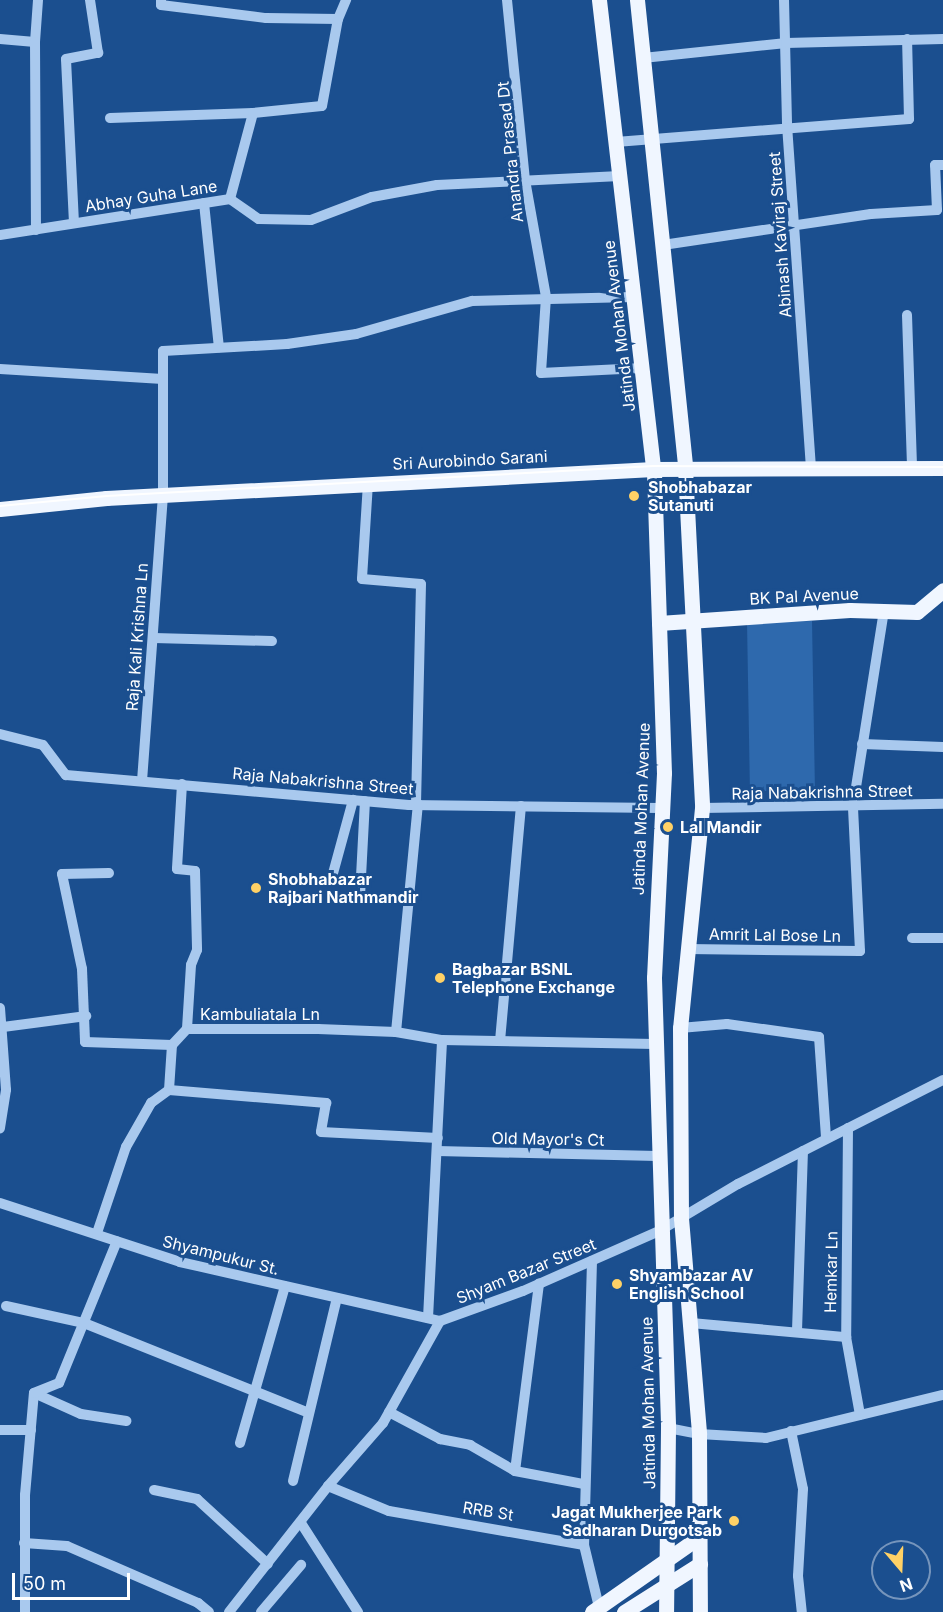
<!DOCTYPE html>
<style>
body{margin:0}
#map{position:relative;width:943px;height:1612px;overflow:hidden;background:#1b4f8f;font-family:Inter,sans-serif}
div>[style]{position:absolute}
.green>*{inset:0;background:#2e69ad;transform-origin:0 0}
.minor>*{height:10px;margin:-5px;padding:0 5px;transform-origin:5px;border-radius:5px;background:#a9c9ee}
.major>*{height:15px;margin:-7.5px;padding:0 7.5px;transform-origin:7.5px;border-radius:7.5px;background:#f0f6ff}
.tram>*{height:1.5px;margin:-0.75px;padding:0 0.75px;transform-origin:0.75px;border-radius:0.75px;background:#fff}
.dots>*{width:16px;height:16px;translate:-50% -50%;box-sizing:border-box;border:3px solid #1b4f8f;border-radius:50%}
span{translate:-50% -50%;white-space:nowrap;text-align:center;line-height:1.15;-webkit-text-stroke:6px #1b4f8f;paint-order:stroke}
.street-label{font-size:16px;color:#fff}
.poi-label{font-size:16px;color:#fff;font-weight:700}
.left{translate:0 -50%;text-align:left}
.right{translate:-100% -50%;text-align:right}
.north{position:absolute;left:871px;top:1540px;width:60px;height:60px;box-sizing:border-box;background:#1b4f8f;border:2px solid #7695bc;border-radius:50%;rotate:161deg;font-size:16px;font-weight:700;line-height:24px;text-align:center;color:#fff}
.north::after{content:'';display:block;margin:auto;width:21px;height:27px;background:#ffd166;clip-path:polygon(50% 0,100% 100%,50% 72%,0 100%)}
.scale{position:absolute;left:12px;top:1573px;width:118px;height:27px;box-sizing:border-box;border:3px solid #fff;border-top:0;padding-left:8px;font-size:18px;line-height:21px;white-space:nowrap;color:#fff;-webkit-text-stroke:4px #1b4f8f;paint-order:stroke}
</style>
<div id="map">
<div class="green">
<div style="left:812px;top:621px;width:169px;height:65px;rotate:89deg"></div>
</div>
<div class="minor">
<div style="left:161px;top:0;width:5px;rotate:90deg"></div>
<div style="left:161px;top:5px;width:106px;rotate:7.1deg"></div>
<div style="left:266px;top:18px;width:72px;rotate:0.8deg"></div>
<div style="left:507px;top:0;width:181px;rotate:84.3deg"></div>
<div style="left:525px;top:180px;width:119px;rotate:79.8deg"></div>
<div style="left:546px;top:297px;width:76px;rotate:93.8deg"></div>
<div style="left:541px;top:373px;width:101px;rotate:-2.8deg"></div>
<div style="left:784px;top:0;width:125px;rotate:88.6deg"></div>
<div style="left:787px;top:125px;width:343px;rotate:86deg"></div>
<div style="left:0;top:39px;width:35px;rotate:5deg"></div>
<div style="left:35px;top:42px;width:42px;rotate:-85.9deg"></div>
<div style="left:35px;top:42px;width:188px;rotate:89.7deg"></div>
<div style="left:643px;top:58px;width:144px;rotate:-6deg"></div>
<div style="left:786px;top:43px;width:157px;rotate:-1.5deg"></div>
<div style="left:110px;top:118px;width:143px;rotate:-2deg"></div>
<div style="left:616px;top:142px;width:294px;rotate:-4.5deg"></div>
<div style="left:909px;top:119px;width:80px;rotate:-91.4deg"></div>
<div style="left:230px;top:199px;width:89px;rotate:-75deg"></div>
<div style="left:253px;top:113px;width:69px;rotate:-5.8deg"></div>
<div style="left:322px;top:106px;width:88px;rotate:-79.6deg"></div>
<div style="left:338px;top:19px;width:21px;rotate:-67deg"></div>
<div style="left:204px;top:203px;width:145px;rotate:84.1deg"></div>
<div style="left:74px;top:223px;width:164px;rotate:-92.8deg"></div>
<div style="left:66px;top:59px;width:33px;rotate:-11deg"></div>
<div style="left:98px;top:53px;width:54px;rotate:-98.6deg"></div>
<div style="left:0;top:235px;width:233px;rotate:-8.9deg"></div>
<div style="left:230px;top:199px;width:35px;rotate:35deg"></div>
<div style="left:259px;top:219px;width:52px;rotate:1.1deg"></div>
<div style="left:311px;top:220px;width:65px;rotate:-20.7deg"></div>
<div style="left:372px;top:197px;width:66px;rotate:-10.5deg"></div>
<div style="left:437px;top:185px;width:183px;rotate:-2.8deg"></div>
<div style="left:663px;top:245px;width:210px;rotate:-8.5deg"></div>
<div style="left:871px;top:214px;width:66px;rotate:-3.5deg"></div>
<div style="left:937px;top:210px;width:45px;rotate:-92.5deg"></div>
<div style="left:935px;top:165px;width:8px"></div>
<div style="left:907px;top:315px;width:152px;rotate:88.1deg"></div>
<div style="left:0;top:369px;width:163px;rotate:3.5deg"></div>
<div style="left:368px;top:483px;width:96px;rotate:93.6deg"></div>
<div style="left:362px;top:579px;width:59px;rotate:4.8deg"></div>
<div style="left:421px;top:584px;width:220px;rotate:91.3deg"></div>
<div style="left:154px;top:638px;width:118px;rotate:1.5deg"></div>
<div style="left:0;top:734px;width:44px;rotate:14.3deg"></div>
<div style="left:43px;top:745px;width:38px;rotate:53deg"></div>
<div style="left:66px;top:775px;width:344px;rotate:5deg"></div>
<div style="left:409px;top:805px;width:251px;rotate:0.7deg"></div>
<div style="left:862px;top:744px;width:81px;rotate:2.1deg"></div>
<div style="left:142px;top:781px;width:287px;rotate:-85.8deg"></div>
<div style="left:163px;top:495px;width:144px;rotate:-90deg"></div>
<div style="left:163px;top:351px;width:124px;rotate:-3.2deg"></div>
<div style="left:287px;top:344px;width:70px;rotate:-8.2deg"></div>
<div style="left:356px;top:334px;width:121px;rotate:-15.9deg"></div>
<div style="left:472px;top:301px;width:161px;rotate:-1.4deg"></div>
<div style="left:182px;top:784px;width:85px;rotate:93.4deg"></div>
<div style="left:177px;top:869px;width:18px;rotate:6deg"></div>
<div style="left:195px;top:871px;width:79px;rotate:88.5deg"></div>
<div style="left:197px;top:950px;width:16px;rotate:112deg"></div>
<div style="left:191px;top:965px;width:64px;rotate:93.6deg"></div>
<div style="left:702px;top:808px;width:241px;rotate:-1deg"></div>
<div style="left:109px;top:873px;width:47px;rotate:178.8deg"></div>
<div style="left:62px;top:874px;width:97px;rotate:78.1deg"></div>
<div style="left:82px;top:969px;width:73px;rotate:87.6deg"></div>
<div style="left:85px;top:1042px;width:87px;rotate:2deg"></div>
<div style="left:172px;top:1045px;width:22px;rotate:-47deg"></div>
<div style="left:187px;top:1029px;width:131px"></div>
<div style="left:318px;top:1029px;width:78px;rotate:2.2deg"></div>
<div style="left:396px;top:1032px;width:47px;rotate:9.9deg"></div>
<div style="left:442px;top:1040px;width:213px;rotate:1.1deg"></div>
<div style="left:332px;top:877px;width:80px;rotate:-74.7deg"></div>
<div style="left:360px;top:896px;width:95px;rotate:-87deg"></div>
<div style="left:912px;top:938px;width:31px"></div>
<div style="left:687px;top:949px;width:173px;rotate:0.7deg"></div>
<div style="left:860px;top:951px;width:145px;rotate:-92.8deg"></div>
<div style="left:853px;top:806px;width:197px;rotate:-81deg"></div>
<div style="left:0;top:1008px;width:82px;rotate:85.8deg"></div>
<div style="left:6px;top:1090px;width:39px;rotate:99deg"></div>
<div style="left:3px;top:1027px;width:84px;rotate:-7.5deg"></div>
<div style="left:680px;top:1028px;width:47px;rotate:-4.9deg"></div>
<div style="left:727px;top:1024px;width:93px;rotate:8deg"></div>
<div style="left:819px;top:1037px;width:101px;rotate:86deg"></div>
<div style="left:396px;top:1032px;width:229px;rotate:-84.5deg"></div>
<div style="left:500px;top:1041px;width:236px;rotate:-84.9deg"></div>
<div style="left:169px;top:1090px;width:158px;rotate:4.7deg"></div>
<div style="left:326px;top:1103px;width:29px;rotate:100deg"></div>
<div style="left:321px;top:1132px;width:117px;rotate:2.9deg"></div>
<div style="left:848px;top:1128px;width:209px;rotate:90.5deg"></div>
<div style="left:846px;top:1337px;width:79px;rotate:79.8deg"></div>
<div style="left:437px;top:1151px;width:220px;rotate:1.3deg"></div>
<div style="left:0;top:1203px;width:189px;rotate:18.1deg"></div>
<div style="left:180px;top:1262px;width:267px;rotate:12.8deg"></div>
<div style="left:97px;top:1233px;width:91px;rotate:-71.4deg"></div>
<div style="left:126px;top:1147px;width:51px;rotate:-60.4deg"></div>
<div style="left:151px;top:1103px;width:22px;rotate:-36deg"></div>
<div style="left:169px;top:1090px;width:45px;rotate:-86.2deg"></div>
<div style="left:592px;top:1261px;width:284px;rotate:91.6deg"></div>
<div style="left:584px;top:1545px;width:64px;rotate:76.4deg"></div>
<div style="left:6px;top:1306px;width:80px;rotate:12.3deg"></div>
<div style="left:84px;top:1323px;width:242px;rotate:21.8deg"></div>
<div style="left:428px;top:1318px;width:278px;rotate:-87.1deg"></div>
<div style="left:691px;top:1323px;width:156px;rotate:5.2deg"></div>
<div style="left:797px;top:1331px;width:180px;rotate:-88.1deg"></div>
<div style="left:34px;top:1393px;width:51px;rotate:24.1deg"></div>
<div style="left:81px;top:1414px;width:46px;rotate:8.8deg"></div>
<div style="left:389px;top:1412px;width:58px;rotate:27.9deg"></div>
<div style="left:440px;top:1439px;width:31px;rotate:11deg"></div>
<div style="left:470px;top:1445px;width:52px;rotate:30deg"></div>
<div style="left:515px;top:1471px;width:69px;rotate:10.8deg"></div>
<div style="left:668px;top:1428px;width:32px;rotate:11deg"></div>
<div style="left:699px;top:1434px;width:67px;rotate:3.4deg"></div>
<div style="left:766px;top:1438px;width:182px;rotate:-13.7deg"></div>
<div style="left:0;top:1430px;width:31px"></div>
<div style="left:791px;top:1431px;width:59px;rotate:78.3deg"></div>
<div style="left:803px;top:1489px;width:87px;rotate:93.3deg"></div>
<div style="left:798px;top:1576px;width:36px;rotate:84deg"></div>
<div style="left:240px;top:1443px;width:163px;rotate:-74deg"></div>
<div style="left:515px;top:1471px;width:189px;rotate:-82.7deg"></div>
<div style="left:293px;top:1481px;width:188px;rotate:-76.5deg"></div>
<div style="left:328px;top:1486px;width:66px;rotate:22.3deg"></div>
<div style="left:389px;top:1511px;width:198px;rotate:9.9deg"></div>
<div style="left:154px;top:1490px;width:44px;rotate:11.8deg"></div>
<div style="left:197px;top:1499px;width:96px;rotate:42.5deg"></div>
<div style="left:301px;top:1523px;width:106px;rotate:57.4deg"></div>
<div style="left:24px;top:1543px;width:43px;rotate:4deg"></div>
<div style="left:67px;top:1546px;width:143px;rotate:23.5deg"></div>
<div style="left:198px;top:1603px;width:14px;rotate:39deg"></div>
<div style="left:25px;top:1612px;width:117px;rotate:-90deg"></div>
<div style="left:25px;top:1495px;width:102px;rotate:-85deg"></div>
<div style="left:34px;top:1393px;width:27px;rotate:-22deg"></div>
<div style="left:59px;top:1383px;width:153px;rotate:-67.8deg"></div>
<div style="left:229px;top:1612px;width:160px;rotate:-51.8deg"></div>
<div style="left:328px;top:1486px;width:84px;rotate:-48.9deg"></div>
<div style="left:383px;top:1423px;width:117px;rotate:-60.8deg"></div>
<div style="left:440px;top:1321px;width:88px;rotate:-19.9deg"></div>
<div style="left:523px;top:1291px;width:151px;rotate:-23.8deg"></div>
<div style="left:661px;top:1230px;width:90px;rotate:-30.9deg"></div>
<div style="left:738px;top:1184px;width:230px;rotate:-26.9deg"></div>
<div style="left:261px;top:1612px;width:62px;rotate:-49.6deg"></div>
</div>
<div class="major">
<div style="left:599px;top:0;width:475px;rotate:83.4deg"></div>
<div style="left:654px;top:472px;width:301px;rotate:88.1deg"></div>
<div style="left:664px;top:773px;width:205px;rotate:92.8deg"></div>
<div style="left:654px;top:978px;width:450px;rotate:88.2deg"></div>
<div style="left:668px;top:1428px;width:184px;rotate:90.6deg"></div>
<div style="left:637px;top:0;width:470px;rotate:84.1deg"></div>
<div style="left:685px;top:468px;width:340px;rotate:87.1deg"></div>
<div style="left:702px;top:808px;width:221px;rotate:95.7deg"></div>
<div style="left:680px;top:1028px;width:190px;rotate:89.7deg"></div>
<div style="left:681px;top:1218px;width:217px;rotate:85.2deg"></div>
<div style="left:699px;top:1434px;width:178px;rotate:89.7deg"></div>
<div style="left:0;top:509px;width:107px;rotate:-5.9deg"></div>
<div style="left:106px;top:498px;width:548px;rotate:-3.03deg"></div>
<div style="left:653px;top:469px;width:290px;rotate:-0.2deg"></div>
<div style="left:659px;top:623px;width:191px;rotate:-3.9deg"></div>
<div style="left:850px;top:610px;width:67px;rotate:1.7deg"></div>
<div style="left:917px;top:612px;width:34px;rotate:-40deg"></div>
<div style="left:592px;top:1612px;width:131px;rotate:-35deg"></div>
<div style="left:624px;top:1612px;width:90px;rotate:-32.3deg"></div>
</div>
<div class="tram">
<div style="left:0;top:506px;width:107px;rotate:-5.3deg"></div>
<div style="left:107px;top:496px;width:547px;rotate:-3.14deg"></div>
<div style="left:653px;top:466px;width:290px;rotate:0.2deg"></div>
</div>
<div class="dots">
<div style="left:634px;top:496px;background:#ffd166"></div>
<div style="left:668px;top:827px;background:#ffd166"></div>
<div style="left:256px;top:888px;background:#ffd166"></div>
<div style="left:440px;top:978px;background:#ffd166"></div>
<div style="left:617px;top:1284px;background:#ffd166"></div>
<div style="left:734px;top:1521px;background:#ffd166"></div>
</div>
<div class="street-label">
<span style="left:510px;top:152px;rotate:-96deg">Anandra Prasad Dt</span>
<span style="left:151px;top:196px;rotate:-9deg">Abhay Guha Lane</span>
<span style="left:780px;top:235px;rotate:-94deg">Abinash Kaviraj Street</span>
<span style="left:619px;top:326px;rotate:-97deg">Jatinda Mohan Avenue</span>
<span style="left:470px;top:460px;rotate:-3deg">Sri Aurobindo Sarani</span>
<span style="left:804px;top:596px;rotate:-3deg">BK Pal Avenue</span>
<span style="left:137px;top:637px;rotate:-86deg">Raja Kali Krishna Ln</span>
<span style="left:323px;top:781px;rotate:5deg">Raja Nabakrishna Street</span>
<span style="left:822px;top:792px;rotate:-1deg">Raja Nabakrishna Street</span>
<span style="left:641px;top:809px;rotate:-88deg">Jatinda Mohan Avenue</span>
<span style="left:775px;top:935px;rotate:1deg">Amrit Lal Bose Ln</span>
<span style="left:260px;top:1014px">Kambuliatala Ln</span>
<span style="left:548px;top:1139px;rotate:1deg">Old Mayor's Ct</span>
<span style="left:221px;top:1255px;rotate:14deg">Shyampukur St.</span>
<span style="left:526px;top:1271px;rotate:-22deg">Shyam Bazar Street</span>
<span style="left:831px;top:1272px;rotate:-89deg">Hemkar Ln</span>
<span style="left:648px;top:1403px;rotate:-91deg">Jatinda Mohan Avenue</span>
<span style="left:488px;top:1511px;rotate:9deg">RRB St</span>
</div>
<div class="poi-label">
<span class="left" style="left:648px;top:496px">Shobhabazar<br>Sutanuti</span>
<span class="left" style="left:680px;top:827px">Lal Mandir</span>
<span class="left" style="left:268px;top:888px">Shobhabazar<br>Rajbari Nathmandir</span>
<span class="left" style="left:452px;top:978px">Bagbazar BSNL<br>Telephone Exchange</span>
<span class="left" style="left:629px;top:1284px">Shyambazar AV<br>English School</span>
<span class="right" style="left:722px;top:1521px">Jagat Mukherjee Park<br>Sadharan Durgotsab</span>
</div>
<div class="north">N</div>
<div class="scale">50 m</div>
</div>
